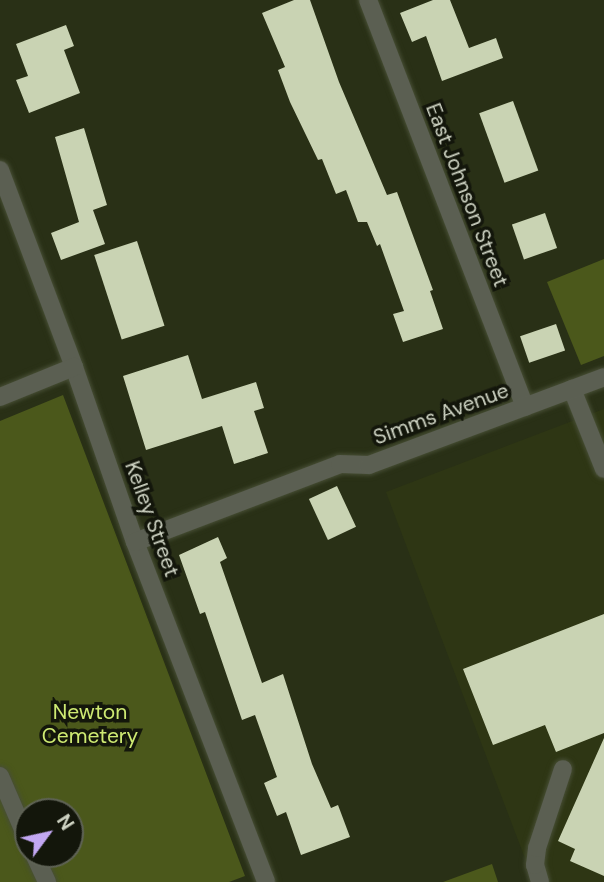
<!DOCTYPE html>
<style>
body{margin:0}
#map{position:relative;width:604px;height:882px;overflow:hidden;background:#293016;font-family:"DM Sans",sans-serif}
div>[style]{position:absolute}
.built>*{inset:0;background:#2e3614}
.green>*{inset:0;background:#4b581b}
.building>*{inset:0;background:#c9d3b3;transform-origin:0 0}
.roads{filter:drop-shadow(0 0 2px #474e35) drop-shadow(0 0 2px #474e35)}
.minor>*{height:18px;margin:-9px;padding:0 9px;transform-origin:9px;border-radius:9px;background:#5b5f52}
span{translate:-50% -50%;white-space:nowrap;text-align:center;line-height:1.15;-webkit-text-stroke:7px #13160b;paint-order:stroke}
.street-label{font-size:21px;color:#cfd4c4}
.park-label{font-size:21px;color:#ceea72}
.north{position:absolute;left:14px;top:798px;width:70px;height:70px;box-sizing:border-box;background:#13160b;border:2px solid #5e6255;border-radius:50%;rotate:57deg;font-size:19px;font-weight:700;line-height:28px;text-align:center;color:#cfd4c4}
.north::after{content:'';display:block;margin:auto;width:24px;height:32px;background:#c2a7f2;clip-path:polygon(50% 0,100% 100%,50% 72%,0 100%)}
</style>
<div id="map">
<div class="built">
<div style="clip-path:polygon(604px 409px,604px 882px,534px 882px,386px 492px)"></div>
</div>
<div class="green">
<div style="clip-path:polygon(604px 259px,604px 356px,581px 365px,547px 282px)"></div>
<div style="clip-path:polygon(evenodd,63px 395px,245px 876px,229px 882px,0 882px,0 421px,63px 395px,28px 812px,70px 812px,70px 854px,28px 854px,28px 812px)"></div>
<div style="clip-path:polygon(492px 864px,498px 882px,443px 882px)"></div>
</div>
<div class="building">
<div style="clip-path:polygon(294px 0,310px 0,339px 82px,387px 195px,397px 192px,433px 290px,430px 291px,443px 329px,403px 342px,393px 314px,404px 311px,380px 244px,377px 246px,367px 222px,358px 222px,346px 190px,336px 194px,322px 159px,318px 160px,290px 102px,278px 70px,285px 67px,262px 13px)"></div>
<div style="clip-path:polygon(433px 0,450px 0,469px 48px,496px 38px,503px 58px,442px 81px,426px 36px,412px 42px,400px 13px)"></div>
<div style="clip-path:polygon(66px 25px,74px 46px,64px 50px,80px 93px,29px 113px,16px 80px,28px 76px,16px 44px)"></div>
<div style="left:513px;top:101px;width:74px;height:36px;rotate:70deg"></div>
<div style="clip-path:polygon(84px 128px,107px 205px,93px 210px,105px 244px,61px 260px,51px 233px,79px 222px,55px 137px)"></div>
<div style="left:545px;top:213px;width:37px;height:35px;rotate:71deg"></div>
<div style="left:137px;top:241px;width:89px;height:45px;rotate:72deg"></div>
<div style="left:556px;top:324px;width:28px;height:38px;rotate:71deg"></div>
<div style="clip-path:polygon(188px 355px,202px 399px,256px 382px,264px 408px,254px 411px,268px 453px,234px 464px,222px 426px,146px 450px,123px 376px)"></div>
<div style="left:337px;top:486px;width:45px;height:31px;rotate:65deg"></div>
<div style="clip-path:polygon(218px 537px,227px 558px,220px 562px,262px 683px,283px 674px,312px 764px,331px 808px,338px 805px,350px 837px,301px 855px,286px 812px,277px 816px,264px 783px,277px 777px,255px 715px,242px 720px,205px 612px,200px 614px,179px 555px)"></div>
<div style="clip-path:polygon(604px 614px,604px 733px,556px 752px,545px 725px,493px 745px,463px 669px)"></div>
<div style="clip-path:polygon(604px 738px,604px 876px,570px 861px,575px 849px,558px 841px)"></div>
</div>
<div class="roads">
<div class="minor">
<div style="left:368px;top:0;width:436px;rotate:68.9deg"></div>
<div style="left:0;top:170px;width:210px;rotate:69.4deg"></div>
<div style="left:74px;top:367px;width:185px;rotate:70.8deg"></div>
<div style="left:135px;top:542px;width:364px;rotate:68.9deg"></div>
<div style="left:572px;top:389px;width:86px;rotate:68.2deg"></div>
<div style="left:0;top:397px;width:80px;rotate:-22.1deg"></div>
<div style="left:135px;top:542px;width:219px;rotate:-20.8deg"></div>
<div style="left:340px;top:464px;width:29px;rotate:2deg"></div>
<div style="left:369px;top:465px;width:251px;rotate:-20.5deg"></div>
<div style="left:0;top:776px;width:71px;rotate:66.7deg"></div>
<div style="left:34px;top:854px;width:31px;rotate:65deg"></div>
<div style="left:540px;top:882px;width:18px;rotate:-106deg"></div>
<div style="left:535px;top:865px;width:17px;rotate:-83deg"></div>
<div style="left:537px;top:848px;width:83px;rotate:-71.8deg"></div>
</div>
</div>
<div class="street-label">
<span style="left:467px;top:195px;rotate:69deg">East Johnson Street</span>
<span style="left:441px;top:414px;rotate:-20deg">Simms Avenue</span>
<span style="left:152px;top:519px;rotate:70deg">Kelley Street</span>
</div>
<div class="park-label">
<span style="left:90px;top:724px">Newton<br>Cemetery</span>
</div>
<div class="north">N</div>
</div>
